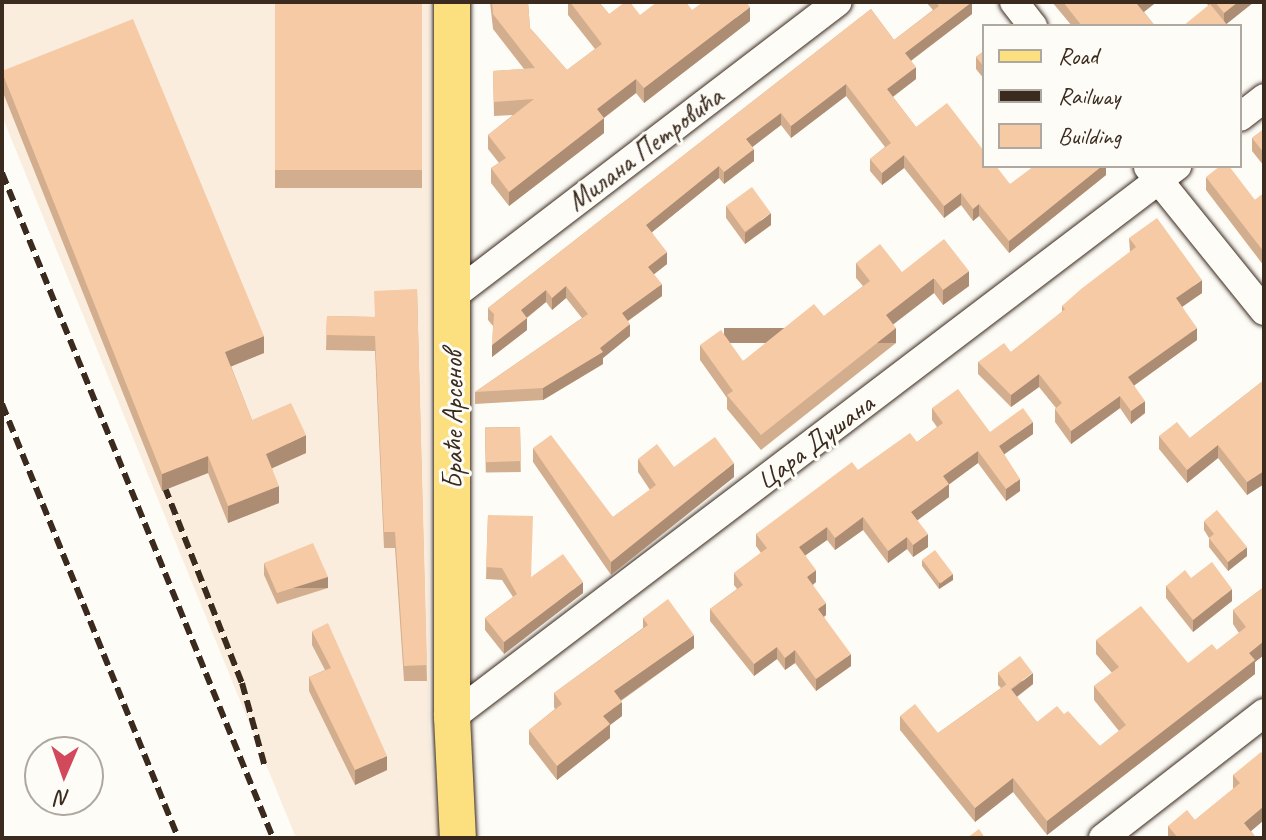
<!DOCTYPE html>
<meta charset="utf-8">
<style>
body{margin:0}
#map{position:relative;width:1266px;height:840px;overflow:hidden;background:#fdfcf7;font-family:Caveat,sans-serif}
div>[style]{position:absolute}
.built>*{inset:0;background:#fbedde}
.roads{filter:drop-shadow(0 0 2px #3b2a1e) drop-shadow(0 0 2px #3b2a1e)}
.minor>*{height:28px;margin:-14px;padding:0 14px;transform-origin:14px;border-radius:14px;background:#fdfcf7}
.major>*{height:36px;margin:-18px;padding:0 18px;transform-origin:18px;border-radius:18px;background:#fce080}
.rail>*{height:6px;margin-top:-3px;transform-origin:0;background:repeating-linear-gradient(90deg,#3b2a1e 0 12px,transparent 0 18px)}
.wall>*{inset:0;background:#d3ae8e;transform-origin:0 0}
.shaded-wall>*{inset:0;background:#ac8d74;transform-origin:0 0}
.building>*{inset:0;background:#f5caa5;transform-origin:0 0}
span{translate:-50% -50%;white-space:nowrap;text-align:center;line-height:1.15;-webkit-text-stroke:6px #fdfcf7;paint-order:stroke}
.street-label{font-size:28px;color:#3b2a1e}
.frame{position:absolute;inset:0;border:4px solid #3b2a1e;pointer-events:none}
.legend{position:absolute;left:982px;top:24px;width:260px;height:144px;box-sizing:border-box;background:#fdfcf7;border:2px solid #afa8a0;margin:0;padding:10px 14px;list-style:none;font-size:24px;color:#3b2a1e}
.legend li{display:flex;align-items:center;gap:16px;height:40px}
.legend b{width:40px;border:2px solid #afa8a0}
.north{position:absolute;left:24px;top:736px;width:80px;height:80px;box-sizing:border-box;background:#fdfcf7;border:2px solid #afa8a0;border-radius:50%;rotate:182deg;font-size:22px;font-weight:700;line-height:32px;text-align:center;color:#3b2a1e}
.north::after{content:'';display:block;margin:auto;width:28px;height:36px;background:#d1495b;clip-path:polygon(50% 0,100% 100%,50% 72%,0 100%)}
</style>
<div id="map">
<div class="built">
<div style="clip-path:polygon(2px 2px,430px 2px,429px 727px,439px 838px,296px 838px,2px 116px)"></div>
</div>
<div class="roads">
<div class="minor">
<div style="left:1014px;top:2px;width:31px;rotate:52deg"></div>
<div style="left:1240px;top:117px;width:31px;rotate:-38deg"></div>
<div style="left:1148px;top:167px;width:185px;rotate:51.1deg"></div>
<div style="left:453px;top:296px;width:484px;rotate:-37.4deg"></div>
<div style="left:452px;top:717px;width:911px;rotate:-37.23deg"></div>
<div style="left:1103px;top:838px;width:204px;rotate:-37.8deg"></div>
</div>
<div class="major">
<div style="left:452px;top:2px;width:715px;rotate:90deg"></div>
<div style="left:452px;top:717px;width:121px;rotate:87.2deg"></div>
</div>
</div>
<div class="rail">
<div style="left:2px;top:173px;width:718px;rotate:67.83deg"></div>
<div style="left:2px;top:404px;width:468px;rotate:67.9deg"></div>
<div style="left:158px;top:470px;width:229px;rotate:68.5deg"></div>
<div style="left:242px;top:683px;width:87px;rotate:74.7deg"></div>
</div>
<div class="wall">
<div style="left:275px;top:2px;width:147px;height:186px"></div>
<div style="clip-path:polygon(490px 2px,528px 2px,530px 28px,567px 70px,595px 49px,568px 15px,568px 2px,599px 2px,609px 14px,640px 15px,692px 10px,750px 21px,644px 103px,636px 93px,604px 118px,604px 133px,509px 206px,491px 183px,491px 168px,499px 163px,488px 149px,488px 135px,513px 115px,494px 116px,493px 71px,524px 69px,493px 29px)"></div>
<div style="clip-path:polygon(926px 2px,972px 2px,972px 14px,911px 61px,916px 79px,893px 97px,916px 127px,1010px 184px,1106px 166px,1106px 175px,1009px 253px,979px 216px,973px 221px,961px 205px,944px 218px,904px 168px,882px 185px,870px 171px,870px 159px,885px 147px,846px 96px,791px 138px,781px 125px,752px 147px,754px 161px,724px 184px,719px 178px,652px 232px,667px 264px,654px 274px,662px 296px,628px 321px,630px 336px,603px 358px,603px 364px,543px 400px,475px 404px,475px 392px,582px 318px,566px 298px,552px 310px,546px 302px,527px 318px,527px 330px,492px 357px,493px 326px,488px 320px,488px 308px,871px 9px,894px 40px,933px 10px)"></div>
<div style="clip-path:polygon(1052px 2px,1154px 2px,1154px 4px,1144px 12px,1155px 26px,1072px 26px)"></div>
<div style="clip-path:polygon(1205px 2px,1254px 2px,1226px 24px)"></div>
<div style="clip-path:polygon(984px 51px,984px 79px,976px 69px,976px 57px)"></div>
<div style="clip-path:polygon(2px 71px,264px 353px,231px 366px,252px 420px,306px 453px,272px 468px,279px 503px,228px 523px,208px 473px,162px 491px,2px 90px)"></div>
<div style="clip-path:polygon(1264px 129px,1264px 166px,1252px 151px,1252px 138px)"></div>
<div style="clip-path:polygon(1206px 177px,1255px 200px,1264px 193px,1264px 266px,1206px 190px)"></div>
<div style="clip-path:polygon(726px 206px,771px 225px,745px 244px,726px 218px)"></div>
<div style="clip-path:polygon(1129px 238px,1202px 293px,1182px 307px,1197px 340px,1134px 385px,1145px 413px,1131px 424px,1120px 408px,1071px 444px,1055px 422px,1055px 409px,1056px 408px,1039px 387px,1011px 407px,978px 374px,978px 362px,1011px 352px,1062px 312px,1062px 306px,1130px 252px)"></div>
<div style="clip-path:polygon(856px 263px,969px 286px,943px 305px,934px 293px,893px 324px,896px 343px,761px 450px,727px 409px,727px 398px,700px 360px,700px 345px,743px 361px,824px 316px,863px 286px,856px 278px)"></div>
<div style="clip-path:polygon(417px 289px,427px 681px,404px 681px,395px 548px,384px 548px,375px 351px,326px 350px,327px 316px,374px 317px)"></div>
<div style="clip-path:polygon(1264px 380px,1264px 484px,1247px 495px,1218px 458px,1187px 483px,1159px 449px,1159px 436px,1190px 438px)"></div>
<div style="clip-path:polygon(932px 408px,990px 432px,1033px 434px,1004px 454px,1020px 491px,1006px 501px,978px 463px,949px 484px,949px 497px,917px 520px,928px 547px,913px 557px,907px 549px,888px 563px,863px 530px,835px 550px,827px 540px,805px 555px,816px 582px,813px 585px,826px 615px,824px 617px,851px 666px,816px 691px,795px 663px,785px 670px,777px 659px,754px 676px,710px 621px,710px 609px,737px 589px,734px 585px,734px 573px,761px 553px,756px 546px,756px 534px,858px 470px,917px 442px,937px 427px,932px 420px)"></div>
<div style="left:520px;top:427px;width:45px;height:35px;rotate:89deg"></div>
<div style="clip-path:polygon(533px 448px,613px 517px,650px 490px,638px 472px,638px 459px,674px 467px,734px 477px,611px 575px,533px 462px)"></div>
<div style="clip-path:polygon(488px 515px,531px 577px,583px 593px,504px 654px,485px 630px,485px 618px,513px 597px,502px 580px,486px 579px)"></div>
<div style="clip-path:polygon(1204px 521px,1247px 556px,1228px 571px,1209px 547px,1209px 538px,1204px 530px)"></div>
<div style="clip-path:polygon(922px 560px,953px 580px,939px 589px,922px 566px)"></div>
<div style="clip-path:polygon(264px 563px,328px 588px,277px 604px,264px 575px)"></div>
<div style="clip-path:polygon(1191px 578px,1232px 601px,1193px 632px,1166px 598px,1166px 586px)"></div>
<div style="clip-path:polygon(1264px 587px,1264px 655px,1255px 662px,1255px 674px,1047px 835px,1013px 792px,975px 822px,900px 730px,900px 716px,938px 733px,1001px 688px,998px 685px,998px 673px,1033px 684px,1017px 697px,1037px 722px,1064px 714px,1100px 746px,1119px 731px,1094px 700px,1094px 686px,1112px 673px,1096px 654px,1096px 640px,1188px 663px,1217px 650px,1239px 633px,1233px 624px,1233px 610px)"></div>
<div style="clip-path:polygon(643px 618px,694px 648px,621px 701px,622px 716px,610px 725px,610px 738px,557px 780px,529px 744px,529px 730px,555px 709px,554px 707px,554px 693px,643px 628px)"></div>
<div style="clip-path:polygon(312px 631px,387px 770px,355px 785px,309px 691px,309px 677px,325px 670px,312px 645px)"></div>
<div style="clip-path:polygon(1264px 755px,1264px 820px,1251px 831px,1256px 838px,1168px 838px,1168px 826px,1195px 820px,1233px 789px,1233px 775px)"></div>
</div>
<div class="shaded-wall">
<div style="clip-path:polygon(972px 2px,972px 14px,905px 65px,905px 53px)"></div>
<div style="clip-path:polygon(1140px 2px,1154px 2px,1154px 4px,1137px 17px,1137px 4px)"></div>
<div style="clip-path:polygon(1238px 2px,1254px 2px,1224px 26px,1224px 13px)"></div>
<div style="clip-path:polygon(750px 7px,750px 21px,644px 103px,644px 88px)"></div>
<div style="clip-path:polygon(1242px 44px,1242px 56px,1240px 58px,1240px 45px)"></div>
<div style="clip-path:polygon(916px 67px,916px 79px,887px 101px,887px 89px)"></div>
<div style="clip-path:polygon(636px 79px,636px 93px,597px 123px,597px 109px)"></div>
<div style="clip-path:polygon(846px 84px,846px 96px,791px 138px,791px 126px)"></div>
<div style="clip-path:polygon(781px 113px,781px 125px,746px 152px,746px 139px)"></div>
<div style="clip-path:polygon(604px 118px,604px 133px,509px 206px,509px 192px)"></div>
<div style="clip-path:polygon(754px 149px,754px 161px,724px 184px,724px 172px)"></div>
<div style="clip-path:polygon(904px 155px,904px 168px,882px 185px,882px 173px)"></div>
<div style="clip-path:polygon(719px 166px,719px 178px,646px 237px,646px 225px)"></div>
<div style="clip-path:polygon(1102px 166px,1106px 166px,1106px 175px,1009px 253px,1009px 241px)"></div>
<div style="clip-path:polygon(961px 193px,961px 205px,944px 218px,944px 206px)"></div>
<div style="clip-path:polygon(979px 204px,979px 216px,973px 221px,973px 209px)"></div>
<div style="clip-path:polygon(771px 213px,771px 225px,745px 244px,745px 233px)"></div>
<div style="clip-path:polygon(667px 252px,667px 264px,648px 279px,648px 267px)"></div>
<div style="clip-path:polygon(969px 271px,969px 286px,943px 305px,943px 290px)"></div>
<div style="clip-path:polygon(934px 278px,934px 293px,886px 330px,886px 315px)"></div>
<div style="clip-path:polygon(1202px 280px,1202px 293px,1176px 311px,1176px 298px)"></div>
<div style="clip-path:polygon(662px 284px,662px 296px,622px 325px,622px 313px)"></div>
<div style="clip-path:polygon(566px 286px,566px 298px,552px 310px,552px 298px)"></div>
<div style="clip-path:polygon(546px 290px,546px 302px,521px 322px,521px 310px)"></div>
<div style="clip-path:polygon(527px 318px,527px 330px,492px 357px,492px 345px)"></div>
<div style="clip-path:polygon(630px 324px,630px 336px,603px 358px,603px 364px,543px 400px,543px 388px,600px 348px)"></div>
<div style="left:896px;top:328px;width:15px;height:172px;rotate:90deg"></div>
<div style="clip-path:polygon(1197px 328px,1197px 340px,1128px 390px,1128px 377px)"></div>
<div style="clip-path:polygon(264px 336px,264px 353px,225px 369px,225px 352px)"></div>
<div style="clip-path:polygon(1039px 374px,1039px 387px,1011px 407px,1011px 395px)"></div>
<div style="clip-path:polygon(1120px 396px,1120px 408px,1071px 444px,1071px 431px)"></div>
<div style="clip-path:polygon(1145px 401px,1145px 413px,1131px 424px,1131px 411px)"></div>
<div style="clip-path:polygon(1033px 422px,1033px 434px,999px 458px,999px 446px)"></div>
<div style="clip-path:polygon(306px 435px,306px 453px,266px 471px,266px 454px)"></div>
<div style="clip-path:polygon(1218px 445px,1218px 458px,1187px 483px,1187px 470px)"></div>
<div style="clip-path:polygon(978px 451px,978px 463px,943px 489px,943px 476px)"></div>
<div style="clip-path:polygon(208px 456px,208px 473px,162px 491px,162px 474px)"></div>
<div style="clip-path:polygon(734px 463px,734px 477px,611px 575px,611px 562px)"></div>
<div style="clip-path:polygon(1264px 471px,1264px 484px,1247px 495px,1247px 482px)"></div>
<div style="clip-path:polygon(1020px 479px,1020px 491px,1006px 501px,1006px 489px)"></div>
<div style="clip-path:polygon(949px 484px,949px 497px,911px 525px,911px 512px)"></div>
<div style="clip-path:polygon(279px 486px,279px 503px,228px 523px,228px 506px)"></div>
<div style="clip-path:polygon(863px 517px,863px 530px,835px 550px,835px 538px)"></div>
<div style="clip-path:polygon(827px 527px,827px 540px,799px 560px,799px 547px)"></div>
<div style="clip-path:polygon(928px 534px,928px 547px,913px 557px,913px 545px)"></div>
<div style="clip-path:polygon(907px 537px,907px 549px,888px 563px,888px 551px)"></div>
<div style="clip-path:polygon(1247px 547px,1247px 556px,1228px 571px,1228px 562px)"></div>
<div style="clip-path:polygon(816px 570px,816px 582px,807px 589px,807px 577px)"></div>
<div style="clip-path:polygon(953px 574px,953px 580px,939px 589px,939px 583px)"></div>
<div style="left:328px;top:577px;width:11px;height:53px;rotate:90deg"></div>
<div style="clip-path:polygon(583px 582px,583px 593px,504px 654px,504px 642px)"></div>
<div style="clip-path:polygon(1232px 589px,1232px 601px,1193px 632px,1193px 620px)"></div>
<div style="clip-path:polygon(826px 603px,826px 615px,818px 621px,818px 609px)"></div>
<div style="clip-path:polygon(694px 635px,694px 648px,614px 705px,614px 691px)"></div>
<div style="clip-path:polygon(1264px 641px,1264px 655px,1255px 662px,1255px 674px,1047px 835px,1047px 821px)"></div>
<div style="clip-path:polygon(777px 647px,777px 659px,754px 676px,754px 664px)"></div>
<div style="clip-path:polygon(795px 650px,795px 663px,785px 670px,785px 658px)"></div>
<div style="clip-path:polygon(851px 654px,851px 666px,816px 691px,816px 679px)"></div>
<div style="clip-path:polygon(1033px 673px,1033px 684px,1011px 701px,1011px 690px)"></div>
<div style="clip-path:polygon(622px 702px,622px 716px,610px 725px,610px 738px,557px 780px,557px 766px,603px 716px)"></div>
<div style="clip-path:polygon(387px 756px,387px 770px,355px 785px,355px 770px)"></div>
<div style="clip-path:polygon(1013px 778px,1013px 792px,975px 822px,975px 808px)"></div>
<div style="clip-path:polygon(1264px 806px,1264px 820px,1244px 837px,1244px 823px)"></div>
</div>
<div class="building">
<div style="left:275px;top:2px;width:147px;height:168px"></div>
<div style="clip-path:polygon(492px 2px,528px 2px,530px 28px,567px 70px,602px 44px,570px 2px,599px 2px,609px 14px,625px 2px,630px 2px,640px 15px,657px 2px,686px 2px,692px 10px,703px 2px,746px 2px,750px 7px,644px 88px,636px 79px,597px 109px,604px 118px,509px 192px,491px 168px,506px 158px,488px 135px,534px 99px,494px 102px,493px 71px,535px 68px,493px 14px)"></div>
<div style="clip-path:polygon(936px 2px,972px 2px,905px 53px,916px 67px,887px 89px,916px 127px,947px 103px,984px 151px,984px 166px,996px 166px,1010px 184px,1034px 166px,1102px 166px,1009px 241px,979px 204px,973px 209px,961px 193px,944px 206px,904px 155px,882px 173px,870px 159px,891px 143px,846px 84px,791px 126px,781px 113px,746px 139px,754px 149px,724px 172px,719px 166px,646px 225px,667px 252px,648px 267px,662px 284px,622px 313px,630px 324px,600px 348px,603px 352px,543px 388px,475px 392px,588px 314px,566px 286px,552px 298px,546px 290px,521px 310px,527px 318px,492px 345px,494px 314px,488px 308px,871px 9px,894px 40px,939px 6px)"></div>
<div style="clip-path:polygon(1063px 2px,1140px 2px,1137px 4px,1155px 26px,1082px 26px)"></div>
<div style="clip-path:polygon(1215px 2px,1238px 2px,1224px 13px)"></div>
<div style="clip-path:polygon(1210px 4px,1228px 26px,1183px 26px)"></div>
<div style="clip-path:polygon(133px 19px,264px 336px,225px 352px,252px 420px,291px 403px,306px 435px,266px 454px,279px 486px,228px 506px,208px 456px,162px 474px,2px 72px,2px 71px)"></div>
<div style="clip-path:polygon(984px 51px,984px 67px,976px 57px)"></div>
<div style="clip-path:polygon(1264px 129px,1264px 153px,1252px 138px)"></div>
<div style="clip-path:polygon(1220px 166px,1229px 166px,1255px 200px,1264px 193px,1264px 252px,1206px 177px)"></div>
<div style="left:752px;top:187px;width:32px;height:32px;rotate:54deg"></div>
<div style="clip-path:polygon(1157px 218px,1202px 280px,1176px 298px,1197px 328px,1128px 377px,1145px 401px,1131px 411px,1120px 396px,1071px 431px,1055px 409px,1062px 403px,1039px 374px,1011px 395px,978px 362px,1004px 343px,1011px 352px,1065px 309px,1062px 306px,1081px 289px,1136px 247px,1129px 238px)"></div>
<div style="clip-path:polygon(944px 239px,969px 271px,943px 290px,934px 278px,886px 315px,896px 328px,761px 435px,727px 395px,733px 391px,700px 345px,721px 330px,743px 361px,814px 304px,824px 316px,870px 281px,856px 263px,880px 244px,902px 272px)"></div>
<div style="clip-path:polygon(417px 289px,427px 665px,404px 666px,395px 532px,384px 532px,375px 336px,326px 335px,327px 316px,375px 317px,374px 291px)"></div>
<div style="clip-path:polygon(1264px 380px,1264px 471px,1247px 482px,1218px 445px,1187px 470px,1159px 436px,1177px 422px,1190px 438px)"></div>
<div style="clip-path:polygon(958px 389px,990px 432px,1023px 408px,1033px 422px,999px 446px,1020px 479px,1006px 489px,978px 451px,943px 476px,949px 484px,911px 512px,928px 534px,913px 545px,907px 537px,888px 551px,863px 517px,835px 538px,827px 527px,799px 547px,816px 570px,807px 577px,826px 603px,818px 609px,851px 654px,816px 679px,795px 650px,785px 658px,777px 647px,754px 664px,710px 609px,743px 585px,734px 573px,767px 548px,756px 534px,852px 462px,858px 470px,910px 433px,917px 442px,943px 423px,932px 408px)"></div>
<div style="left:520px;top:427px;width:34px;height:35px;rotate:88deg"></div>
<div style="clip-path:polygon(551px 435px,613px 517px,656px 485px,638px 459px,657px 444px,674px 467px,715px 437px,734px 463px,611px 562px,533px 448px)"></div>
<div style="clip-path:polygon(1217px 510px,1247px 547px,1228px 562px,1209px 538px,1214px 534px,1204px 521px)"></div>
<div style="clip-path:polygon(488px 515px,533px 516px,531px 577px,563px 554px,583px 582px,504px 642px,485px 618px,517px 594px,502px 568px,486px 567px)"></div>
<div style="clip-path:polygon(313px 543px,328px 577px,277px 593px,264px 563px)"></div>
<div style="left:935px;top:550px;width:30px;height:16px;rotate:53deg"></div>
<div style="clip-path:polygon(1212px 562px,1232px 589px,1193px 620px,1166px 586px,1185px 570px,1191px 578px)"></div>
<div style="clip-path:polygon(1264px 587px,1264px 641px,1249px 653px,1255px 660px,1047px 821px,1013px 778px,975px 808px,900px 716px,915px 704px,938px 733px,1007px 684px,1037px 722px,1057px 706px,1064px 714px,1068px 711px,1100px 746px,1126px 725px,1094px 686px,1119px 667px,1096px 640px,1141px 606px,1188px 663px,1212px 644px,1217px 650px,1246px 627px,1233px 610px)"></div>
<div style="clip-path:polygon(668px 599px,694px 635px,614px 691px,622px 702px,603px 716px,610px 724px,557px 766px,529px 730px,562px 704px,554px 693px,648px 625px,643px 618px)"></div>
<div style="clip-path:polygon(328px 623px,387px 756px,355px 770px,309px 677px,331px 668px,312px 631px)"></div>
<div style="left:1020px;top:656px;width:21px;height:28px;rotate:53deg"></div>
<div style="clip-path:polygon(1261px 752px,1264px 755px,1264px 806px,1244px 823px,1256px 838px,1178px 838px,1168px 826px,1187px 810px,1195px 820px,1240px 783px,1233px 775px)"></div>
<div style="clip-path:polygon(979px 829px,985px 838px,967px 838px)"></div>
</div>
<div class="street-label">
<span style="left:645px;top:149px;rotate:-37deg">Милана Петровића</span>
<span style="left:453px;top:420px;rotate:-90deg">Браће Арсенов</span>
<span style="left:815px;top:442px;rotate:-37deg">Цара Душана</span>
</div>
<div class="frame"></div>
<ul class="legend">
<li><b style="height:10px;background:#fce080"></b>Road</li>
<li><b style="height:10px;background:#3b2a1e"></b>Railway</li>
<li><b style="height:22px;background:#f5caa5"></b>Building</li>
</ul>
<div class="north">N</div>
</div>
